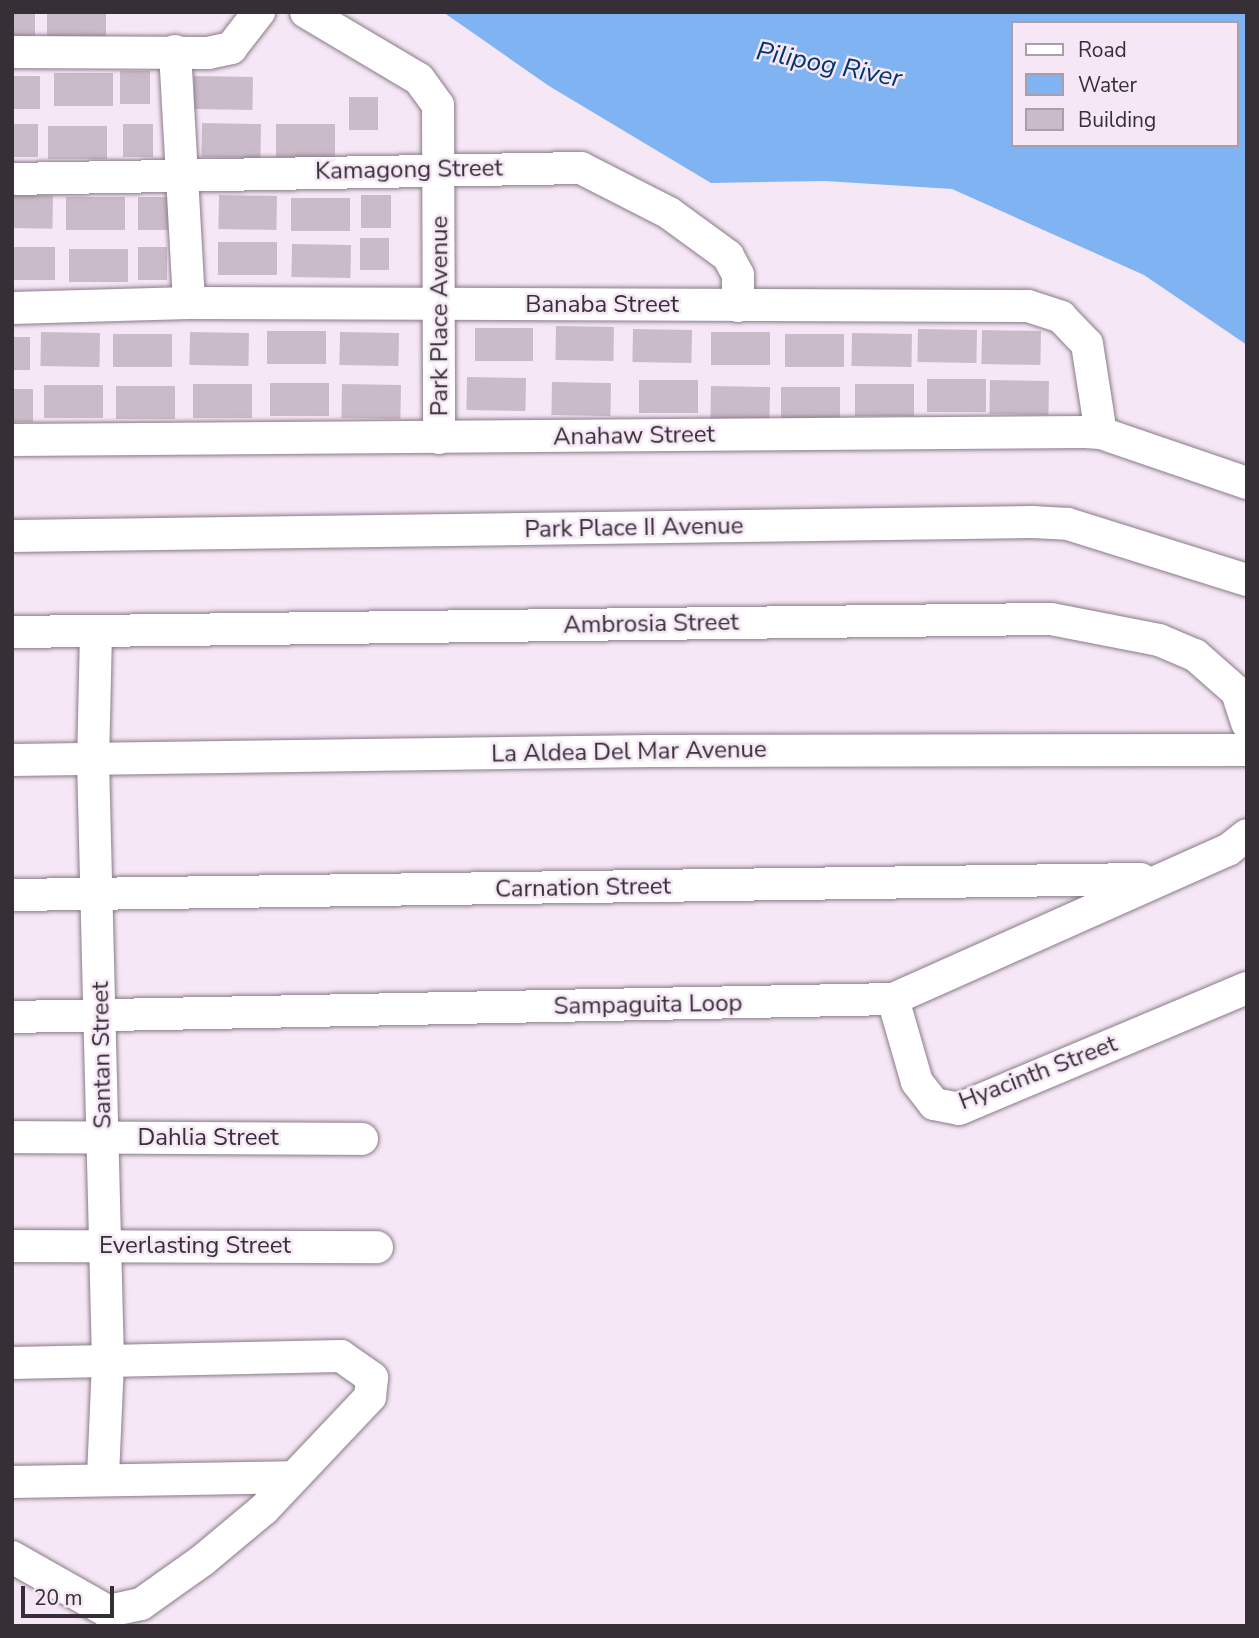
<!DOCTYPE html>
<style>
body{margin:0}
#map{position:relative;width:1259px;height:1638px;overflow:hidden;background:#f6e7f6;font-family:"Nunito Sans",sans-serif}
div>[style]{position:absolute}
.water>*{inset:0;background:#80b3f1}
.building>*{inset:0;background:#cabbc9;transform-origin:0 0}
.roads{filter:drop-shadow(0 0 2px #887b88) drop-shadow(0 0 2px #887b88)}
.minor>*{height:32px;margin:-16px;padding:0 16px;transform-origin:16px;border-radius:16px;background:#fff}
span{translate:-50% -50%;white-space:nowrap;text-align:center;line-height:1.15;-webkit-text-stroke:5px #f6e7f6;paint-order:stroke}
.street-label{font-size:24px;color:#363036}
.water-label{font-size:26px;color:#00366c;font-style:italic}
.frame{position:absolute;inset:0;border:14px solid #363036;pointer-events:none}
.legend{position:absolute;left:1011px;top:21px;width:228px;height:126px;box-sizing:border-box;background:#f6e7f6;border:2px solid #a99ea9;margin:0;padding:9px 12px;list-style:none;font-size:21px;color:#363036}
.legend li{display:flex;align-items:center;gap:14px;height:35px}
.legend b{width:35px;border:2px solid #a99ea9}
.scale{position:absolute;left:21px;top:1586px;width:93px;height:32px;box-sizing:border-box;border:4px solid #363036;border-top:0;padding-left:9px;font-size:21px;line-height:24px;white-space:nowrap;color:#363036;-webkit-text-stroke:5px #f6e7f6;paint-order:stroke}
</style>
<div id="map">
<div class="water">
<div style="clip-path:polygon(evenodd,443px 12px,1247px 12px,1247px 345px,1144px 275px,952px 189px,825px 181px,711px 183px,549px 86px,443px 12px,1012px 23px,1236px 23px,1236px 145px,1012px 145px,1012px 23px)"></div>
</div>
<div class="building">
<div style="left:12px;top:12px;width:23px;height:24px"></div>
<div style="left:47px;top:12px;width:59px;height:25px"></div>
<div style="left:120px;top:71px;width:30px;height:33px"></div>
<div style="left:54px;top:73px;width:59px;height:33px"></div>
<div style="left:12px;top:76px;width:28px;height:33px"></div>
<div style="left:194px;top:76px;width:59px;height:33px;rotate:1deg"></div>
<div style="left:349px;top:97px;width:29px;height:33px"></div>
<div style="left:202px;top:123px;width:59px;height:34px;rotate:1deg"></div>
<div style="left:12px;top:124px;width:26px;height:33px"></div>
<div style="left:123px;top:124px;width:30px;height:33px"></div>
<div style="left:276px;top:124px;width:59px;height:33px"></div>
<div style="left:48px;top:126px;width:59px;height:33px"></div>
<div style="left:12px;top:195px;width:41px;height:33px;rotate:1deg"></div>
<div style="left:219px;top:195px;width:58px;height:34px;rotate:1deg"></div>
<div style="left:361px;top:195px;width:30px;height:33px"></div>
<div style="left:66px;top:197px;width:59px;height:33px"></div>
<div style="left:138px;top:197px;width:30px;height:33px"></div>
<div style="left:291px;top:198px;width:59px;height:33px"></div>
<div style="left:360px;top:238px;width:29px;height:32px"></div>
<div style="left:218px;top:242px;width:59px;height:33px"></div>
<div style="left:292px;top:244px;width:59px;height:33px;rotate:1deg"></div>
<div style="left:12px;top:247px;width:43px;height:33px"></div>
<div style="left:138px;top:247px;width:29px;height:33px"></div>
<div style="left:69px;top:249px;width:59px;height:33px"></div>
<div style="left:556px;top:326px;width:58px;height:34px;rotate:1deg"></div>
<div style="left:475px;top:328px;width:58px;height:33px"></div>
<div style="left:633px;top:329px;width:59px;height:33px;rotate:1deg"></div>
<div style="left:918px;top:329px;width:59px;height:33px;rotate:1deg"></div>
<div style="left:982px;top:330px;width:59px;height:34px;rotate:1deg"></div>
<div style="left:267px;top:331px;width:59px;height:33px"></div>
<div style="left:41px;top:332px;width:59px;height:34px;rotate:1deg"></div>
<div style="left:190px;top:332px;width:59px;height:33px;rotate:1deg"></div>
<div style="left:340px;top:332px;width:59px;height:33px;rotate:1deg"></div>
<div style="left:711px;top:332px;width:59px;height:33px"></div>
<div style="left:852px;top:333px;width:60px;height:33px;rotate:1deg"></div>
<div style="left:113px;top:334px;width:59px;height:33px"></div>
<div style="left:785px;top:334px;width:59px;height:33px"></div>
<div style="left:12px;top:337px;width:18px;height:33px"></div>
<div style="left:467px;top:377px;width:59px;height:33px;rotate:1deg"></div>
<div style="left:927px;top:379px;width:59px;height:33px"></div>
<div style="left:639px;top:380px;width:59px;height:33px"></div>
<div style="left:990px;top:380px;width:59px;height:34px;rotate:1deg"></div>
<div style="left:552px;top:382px;width:59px;height:33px;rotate:1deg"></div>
<div style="left:270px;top:383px;width:59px;height:33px"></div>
<div style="left:193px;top:384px;width:59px;height:34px"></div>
<div style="left:342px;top:384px;width:59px;height:34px;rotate:1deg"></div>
<div style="left:855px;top:384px;width:59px;height:32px"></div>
<div style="left:44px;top:385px;width:59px;height:33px"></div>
<div style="left:116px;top:386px;width:59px;height:33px"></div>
<div style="left:711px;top:386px;width:59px;height:34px;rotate:1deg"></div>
<div style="left:781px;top:387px;width:59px;height:33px"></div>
<div style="left:12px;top:389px;width:21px;height:33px"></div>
</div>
<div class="roads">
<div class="minor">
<div style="left:306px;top:12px;width:131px;rotate:30.7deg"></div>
<div style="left:419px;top:79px;width:32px;rotate:54deg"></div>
<div style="left:438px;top:105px;width:333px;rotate:89.8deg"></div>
<div style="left:175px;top:51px;width:252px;rotate:86.8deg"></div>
<div style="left:12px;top:52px;width:196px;rotate:0.3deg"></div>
<div style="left:208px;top:53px;width:24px;rotate:-12deg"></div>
<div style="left:231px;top:48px;width:46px;rotate:-52.1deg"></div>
<div style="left:12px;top:179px;width:569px;rotate:-1.11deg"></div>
<div style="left:581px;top:168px;width:99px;rotate:27.1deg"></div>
<div style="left:669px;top:213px;width:73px;rotate:36.1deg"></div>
<div style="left:728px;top:256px;width:21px;rotate:62deg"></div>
<div style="left:738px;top:275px;width:31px;rotate:90deg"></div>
<div style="left:12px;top:308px;width:177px;rotate:-1.6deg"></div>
<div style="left:189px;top:303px;width:839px;rotate:0.2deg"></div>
<div style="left:1028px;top:306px;width:35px;rotate:18deg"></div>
<div style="left:1061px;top:317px;width:37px;rotate:46deg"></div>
<div style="left:1087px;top:344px;width:90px;rotate:81.1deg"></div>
<div style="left:12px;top:440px;width:1073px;rotate:-0.43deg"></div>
<div style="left:1085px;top:432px;width:16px;rotate:4deg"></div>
<div style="left:1101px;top:433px;width:154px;rotate:18.9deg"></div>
<div style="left:12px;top:536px;width:1020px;rotate:-0.79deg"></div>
<div style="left:1032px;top:522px;width:36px;rotate:3deg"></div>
<div style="left:1068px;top:524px;width:188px;rotate:17.4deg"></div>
<div style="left:12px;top:632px;width:1039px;rotate:-0.72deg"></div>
<div style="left:1051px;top:619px;width:110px;rotate:11deg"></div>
<div style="left:1159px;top:640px;width:39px;rotate:23deg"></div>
<div style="left:1195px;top:655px;width:56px;rotate:41.4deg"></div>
<div style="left:1237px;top:692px;width:33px;rotate:72deg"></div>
<div style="left:96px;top:632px;width:128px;rotate:91.3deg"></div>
<div style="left:93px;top:760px;width:602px;rotate:88.57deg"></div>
<div style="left:108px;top:1362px;width:115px;rotate:92.5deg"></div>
<div style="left:12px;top:760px;width:639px;rotate:-0.81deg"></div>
<div style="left:651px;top:751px;width:596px;rotate:-0.1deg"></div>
<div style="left:12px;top:895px;width:1129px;rotate:-0.81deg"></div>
<div style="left:893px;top:999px;width:86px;rotate:73.9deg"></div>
<div style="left:917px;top:1082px;width:28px;rotate:52deg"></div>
<div style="left:934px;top:1104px;width:25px;rotate:11deg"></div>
<div style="left:959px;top:1109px;width:312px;rotate:-22.8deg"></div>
<div style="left:12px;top:1017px;width:881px;rotate:-1.17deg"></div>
<div style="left:893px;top:999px;width:367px;rotate:-24deg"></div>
<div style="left:1228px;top:850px;width:24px;rotate:-38deg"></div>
<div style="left:12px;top:1137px;width:350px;rotate:0.3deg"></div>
<div style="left:12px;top:1246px;width:365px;rotate:0.2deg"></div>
<div style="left:12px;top:1363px;width:329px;rotate:-1.2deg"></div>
<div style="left:341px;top:1356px;width:38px;rotate:35deg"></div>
<div style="left:372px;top:1378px;width:19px;rotate:96deg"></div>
<div style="left:370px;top:1397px;width:154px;rotate:133.4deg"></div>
<div style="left:264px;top:1509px;width:80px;rotate:140.1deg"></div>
<div style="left:203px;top:1560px;width:76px;rotate:144.6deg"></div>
<div style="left:141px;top:1604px;width:35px;rotate:168deg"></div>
<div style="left:107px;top:1611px;width:109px;rotate:-150.4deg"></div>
<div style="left:12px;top:1482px;width:279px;rotate:-1deg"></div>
</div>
</div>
<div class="street-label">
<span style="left:409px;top:170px;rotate:-1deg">Kamagong Street</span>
<span style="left:602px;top:305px">Banaba Street</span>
<span style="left:440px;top:316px;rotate:-90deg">Park Place Avenue</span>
<span style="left:634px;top:436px;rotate:-1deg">Anahaw Street</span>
<span style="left:634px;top:528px;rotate:-1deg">Park Place II Avenue</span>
<span style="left:651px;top:624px;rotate:-1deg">Ambrosia Street</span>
<span style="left:629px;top:752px;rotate:-1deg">La Aldea Del Mar Avenue</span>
<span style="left:583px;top:888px;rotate:-1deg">Carnation Street</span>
<span style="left:648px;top:1005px;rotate:-1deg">Sampaguita Loop</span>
<span style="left:102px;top:1055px;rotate:-91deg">Santan Street</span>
<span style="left:1038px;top:1073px;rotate:-21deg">Hyacinth Street</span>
<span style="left:208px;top:1138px">Dahlia Street</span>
<span style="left:195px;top:1246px">Everlasting Street</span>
</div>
<div class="water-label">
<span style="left:829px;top:65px;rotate:11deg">Pilipog River</span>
</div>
<div class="frame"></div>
<ul class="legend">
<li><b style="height:9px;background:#fff"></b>Road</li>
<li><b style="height:19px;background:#80b3f1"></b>Water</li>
<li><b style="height:19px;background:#cabbc9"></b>Building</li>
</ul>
<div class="scale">20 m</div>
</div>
